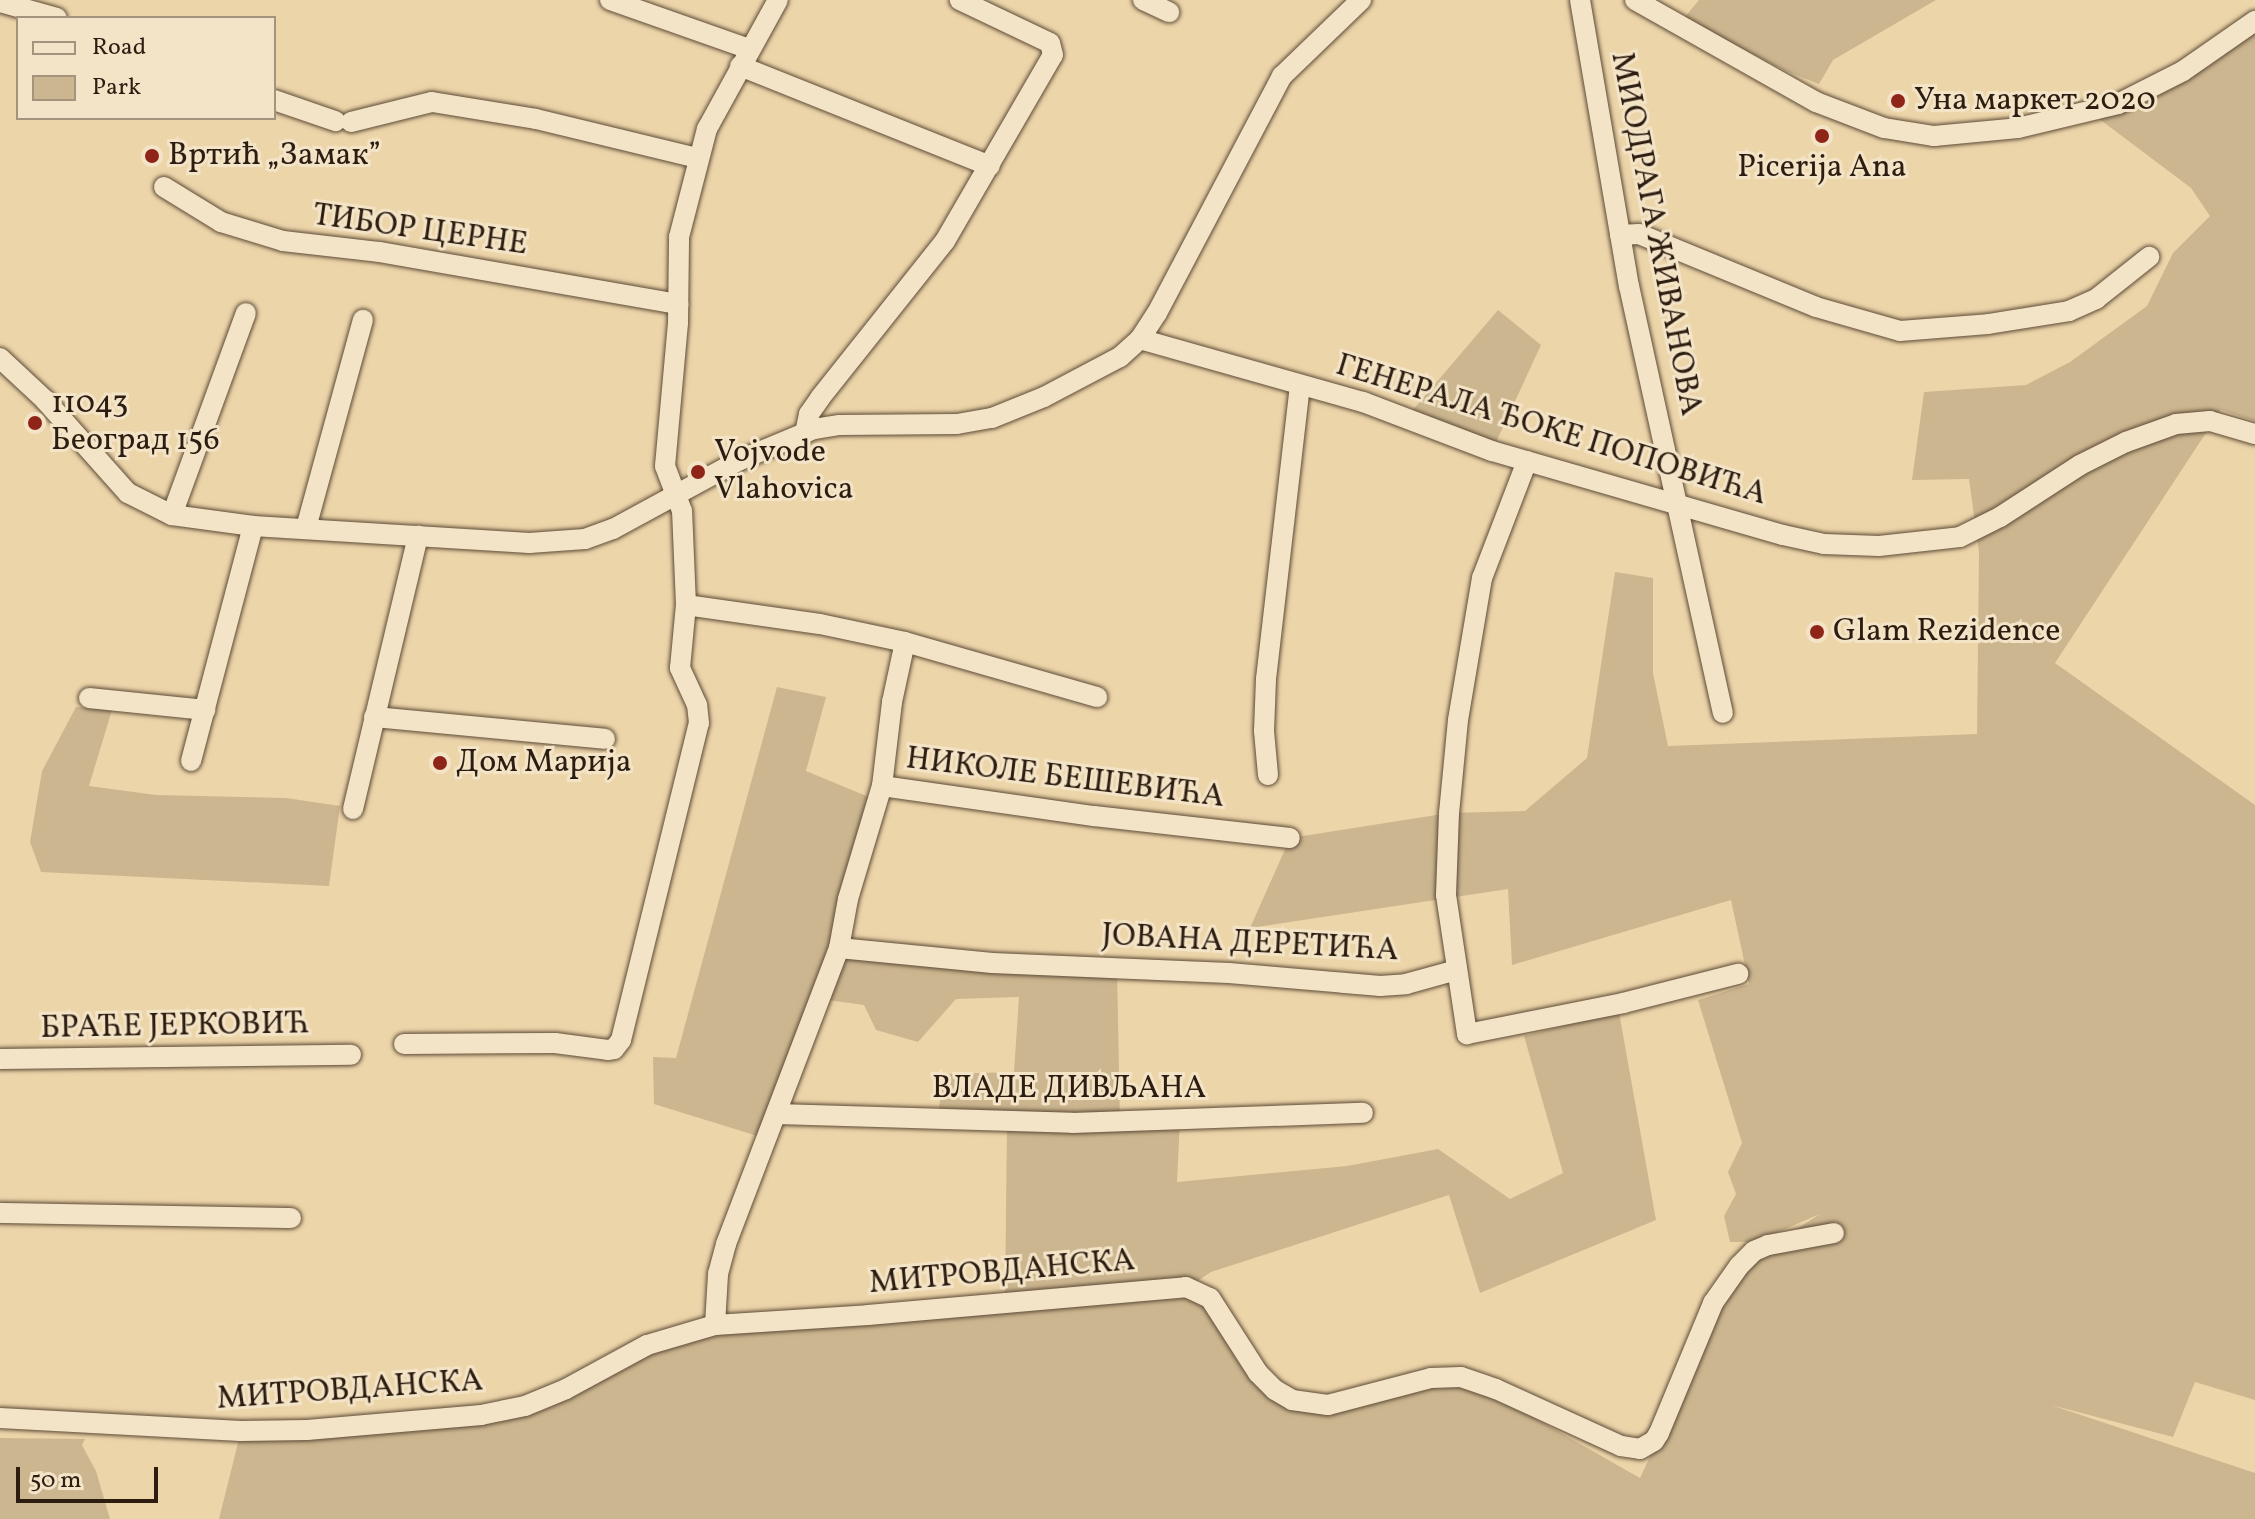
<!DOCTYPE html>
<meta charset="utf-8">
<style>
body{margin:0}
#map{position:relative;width:2255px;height:1519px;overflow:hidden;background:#edd5aa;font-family:Vollkorn,serif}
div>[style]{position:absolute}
.green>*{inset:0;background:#ccb690}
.roads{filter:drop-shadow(0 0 2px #5d4b36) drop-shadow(0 0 2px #5d4b36)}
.minor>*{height:20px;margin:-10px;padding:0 10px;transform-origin:10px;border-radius:10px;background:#f3e4c8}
.dots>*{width:22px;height:22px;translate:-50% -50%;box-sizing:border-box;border:4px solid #f3e4c8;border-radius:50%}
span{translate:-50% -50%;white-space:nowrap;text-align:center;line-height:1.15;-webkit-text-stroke:6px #f3e4c8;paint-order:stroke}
.poi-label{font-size:32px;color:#2d1d10}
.left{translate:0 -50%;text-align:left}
.street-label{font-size:32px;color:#2d1d10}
.legend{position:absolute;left:16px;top:16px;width:260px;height:104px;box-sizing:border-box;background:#f3e4c8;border:2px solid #a4947e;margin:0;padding:10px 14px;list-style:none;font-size:24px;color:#2d1d10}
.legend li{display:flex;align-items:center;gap:16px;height:40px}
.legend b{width:40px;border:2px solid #a4947e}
.scale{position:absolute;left:16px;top:1467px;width:142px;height:36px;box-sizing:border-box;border:4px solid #2d1d10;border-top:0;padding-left:10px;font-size:24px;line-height:28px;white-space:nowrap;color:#2d1d10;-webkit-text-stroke:6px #f3e4c8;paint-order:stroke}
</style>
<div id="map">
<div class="green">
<div style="clip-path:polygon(1699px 0,1936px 0,1833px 60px,1819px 84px,1786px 71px,1684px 18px)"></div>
<div style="clip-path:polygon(2255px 21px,2255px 421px,2221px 410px,2055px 663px,2255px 805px,2255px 1400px,2195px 1382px,2173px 1437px,2051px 1405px,2255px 1473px,2255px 1519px,219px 1519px,241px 1431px,481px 1415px,671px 1336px,1005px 1303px,1007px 1122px,937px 1121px,944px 1074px,1014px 1072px,1019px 997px,956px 999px,918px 1042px,876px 1030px,864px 1005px,820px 999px,767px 1139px,654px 1104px,653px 1057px,676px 1058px,777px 687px,826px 697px,806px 771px,876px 800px,839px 947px,1117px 966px,1120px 1123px,1180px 1120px,1177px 1182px,1347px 1166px,1438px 1149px,1510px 1199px,1563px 1173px,1524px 1036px,1619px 1012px,1656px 1220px,1480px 1293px,1449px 1195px,1211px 1272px,1188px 1287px,1292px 1400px,1430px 1387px,1464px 1387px,1526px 1413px,1640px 1478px,1739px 1266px,1820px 1214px,1755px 1242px,1730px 1242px,1724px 1216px,1736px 1194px,1728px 1172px,1742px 1143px,1698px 1000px,1749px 984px,1731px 900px,1512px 965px,1508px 889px,1250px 928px,1290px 838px,1449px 813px,1525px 811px,1587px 758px,1615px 572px,1653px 578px,1653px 673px,1668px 746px,1977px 734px,1979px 552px,1969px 479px,1912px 480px,1924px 392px,2026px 385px,2070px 362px,2147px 306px,2173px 253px,2210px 216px,2191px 188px,2090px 112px)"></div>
<div style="clip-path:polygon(1498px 310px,1541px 345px,1492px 451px,1406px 418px)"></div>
<div style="clip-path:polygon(76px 707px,112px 710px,89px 786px,156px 795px,286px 798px,340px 806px,329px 886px,41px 872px,30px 842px,42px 771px)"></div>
<div style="clip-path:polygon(0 1438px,85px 1439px,82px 1445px,96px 1471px,110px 1519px,0 1519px)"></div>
</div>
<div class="roads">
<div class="minor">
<div style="left:610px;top:0;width:147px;rotate:19.4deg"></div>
<div style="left:1143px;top:0;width:29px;rotate:25deg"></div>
<div style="left:1580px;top:0;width:290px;rotate:80.3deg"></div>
<div style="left:1629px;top:286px;width:437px;rotate:77.6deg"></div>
<div style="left:1635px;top:0;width:208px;rotate:29.4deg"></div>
<div style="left:1816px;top:102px;width:73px;rotate:20.9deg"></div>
<div style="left:1884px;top:128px;width:51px;rotate:9.1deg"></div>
<div style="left:1934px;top:136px;width:84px;rotate:-5.4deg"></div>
<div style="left:2018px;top:128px;width:103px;rotate:-13.5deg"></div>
<div style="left:2118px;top:104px;width:73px;rotate:-26.9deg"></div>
<div style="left:2183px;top:71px;width:88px;rotate:-34.8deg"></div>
<div style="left:0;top:2px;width:59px;rotate:15.7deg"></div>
<div style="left:740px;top:66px;width:269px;rotate:21.8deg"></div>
<div style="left:274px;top:100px;width:65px;rotate:19deg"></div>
<div style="left:351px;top:122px;width:83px;rotate:-13.9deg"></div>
<div style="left:432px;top:102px;width:105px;rotate:9.3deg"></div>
<div style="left:536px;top:119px;width:166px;rotate:13.6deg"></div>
<div style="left:164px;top:187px;width:67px;rotate:31.6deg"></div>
<div style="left:221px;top:222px;width:65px;rotate:17deg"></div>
<div style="left:283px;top:241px;width:98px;rotate:6.5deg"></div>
<div style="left:380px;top:252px;width:303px;rotate:9.9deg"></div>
<div style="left:1620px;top:235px;width:19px;rotate:-3deg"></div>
<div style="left:1639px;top:234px;width:191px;rotate:22.4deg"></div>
<div style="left:1816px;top:307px;width:87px;rotate:15.9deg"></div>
<div style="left:1900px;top:331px;width:88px;rotate:-4.5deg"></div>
<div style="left:1988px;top:324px;width:82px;rotate:-9.1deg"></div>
<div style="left:2069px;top:311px;width:30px;rotate:-24deg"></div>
<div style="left:2096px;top:299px;width:68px;rotate:-38.4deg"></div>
<div style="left:1140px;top:339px;width:232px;rotate:15.8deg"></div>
<div style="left:1363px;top:402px;width:138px;rotate:20.8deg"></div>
<div style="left:1492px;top:451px;width:303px;rotate:16.1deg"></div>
<div style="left:1783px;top:535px;width:42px;rotate:12.4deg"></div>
<div style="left:1824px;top:544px;width:55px;rotate:2.1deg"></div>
<div style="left:1879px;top:546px;width:81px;rotate:-6.3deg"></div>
<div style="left:1960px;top:537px;width:45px;rotate:-26.6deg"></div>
<div style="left:2000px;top:517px;width:95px;rotate:-33deg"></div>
<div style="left:2080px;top:465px;width:51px;rotate:-26.6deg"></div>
<div style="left:2126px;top:442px;width:53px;rotate:-19.8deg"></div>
<div style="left:2176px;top:424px;width:34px;rotate:-5deg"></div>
<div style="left:2210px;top:421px;width:47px;rotate:16.1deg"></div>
<div style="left:0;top:358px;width:62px;rotate:43deg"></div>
<div style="left:45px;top:400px;width:125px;rotate:48.3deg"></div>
<div style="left:128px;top:493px;width:49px;rotate:26.6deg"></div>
<div style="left:172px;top:515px;width:82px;rotate:7.7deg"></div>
<div style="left:253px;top:526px;width:277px;rotate:3.5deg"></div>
<div style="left:529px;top:543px;width:56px;rotate:-4.1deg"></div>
<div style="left:585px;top:539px;width:30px;rotate:-20deg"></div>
<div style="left:613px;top:529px;width:145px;rotate:-28.5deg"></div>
<div style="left:740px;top:460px;width:80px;rotate:-22.7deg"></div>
<div style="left:814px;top:429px;width:26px;rotate:-9deg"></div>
<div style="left:840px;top:425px;width:117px;rotate:-0.5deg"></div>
<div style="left:957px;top:424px;width:36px;rotate:-10deg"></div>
<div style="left:992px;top:418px;width:56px;rotate:-22deg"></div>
<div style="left:1044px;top:397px;width:86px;rotate:-27.8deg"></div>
<div style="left:1120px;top:357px;width:27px;rotate:-42deg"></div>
<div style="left:1140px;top:339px;width:31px;rotate:-57deg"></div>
<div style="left:1157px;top:313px;width:268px;rotate:-62.2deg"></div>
<div style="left:1282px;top:76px;width:110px;rotate:-43.9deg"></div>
<div style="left:805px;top:433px;width:19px;rotate:-78deg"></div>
<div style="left:809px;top:414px;width:19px;rotate:-55deg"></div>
<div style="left:820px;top:398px;width:201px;rotate:-51.5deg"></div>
<div style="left:945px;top:241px;width:215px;rotate:-59.9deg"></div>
<div style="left:1053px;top:55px;width:12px;rotate:-104deg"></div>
<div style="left:1050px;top:43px;width:100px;rotate:-154.5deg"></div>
<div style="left:1527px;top:461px;width:125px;rotate:111deg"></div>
<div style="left:1482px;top:578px;width:144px;rotate:99.6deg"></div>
<div style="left:1458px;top:720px;width:93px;rotate:95.5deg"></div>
<div style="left:1449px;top:813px;width:82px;rotate:92.1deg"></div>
<div style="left:1446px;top:895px;width:141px;rotate:81.4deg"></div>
<div style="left:1467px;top:1034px;width:159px;rotate:-11.2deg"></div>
<div style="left:1623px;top:1003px;width:119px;rotate:-14.2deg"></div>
<div style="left:172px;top:515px;width:215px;rotate:-69.9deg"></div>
<div style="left:306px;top:528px;width:216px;rotate:-74.7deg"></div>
<div style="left:686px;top:605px;width:135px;rotate:8.1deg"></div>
<div style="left:820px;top:624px;width:87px;rotate:12deg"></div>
<div style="left:905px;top:642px;width:200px;rotate:16deg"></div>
<div style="left:89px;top:698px;width:117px;rotate:5.9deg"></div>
<div style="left:374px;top:717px;width:232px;rotate:5.4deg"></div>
<div style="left:191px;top:761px;width:243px;rotate:-75.2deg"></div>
<div style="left:1268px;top:775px;width:44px;rotate:-95.2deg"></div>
<div style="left:1264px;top:731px;width:52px;rotate:-87.8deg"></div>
<div style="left:1266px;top:679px;width:296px;rotate:-83.4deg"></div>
<div style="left:882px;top:786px;width:214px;rotate:8.1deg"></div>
<div style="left:1094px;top:816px;width:197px;rotate:6.4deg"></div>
<div style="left:353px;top:809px;width:281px;rotate:-76.6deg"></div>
<div style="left:839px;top:948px;width:154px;rotate:5.6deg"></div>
<div style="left:992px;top:963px;width:237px;rotate:2.4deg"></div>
<div style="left:1229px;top:973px;width:152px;rotate:4.9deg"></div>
<div style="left:1380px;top:986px;width:26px;rotate:-4deg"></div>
<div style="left:1406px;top:984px;width:53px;rotate:-15.4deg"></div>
<div style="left:404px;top:1044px;width:151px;rotate:-0.4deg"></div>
<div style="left:555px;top:1043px;width:53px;rotate:7.5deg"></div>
<div style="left:608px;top:1050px;width:6px;rotate:-9deg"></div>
<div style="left:614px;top:1049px;width:11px;rotate:-52deg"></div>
<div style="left:621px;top:1040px;width:326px;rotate:-76.2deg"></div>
<div style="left:699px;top:723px;width:18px;rotate:-96deg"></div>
<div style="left:697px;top:705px;width:41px;rotate:-114.7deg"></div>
<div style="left:680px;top:668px;width:63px;rotate:-84.6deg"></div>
<div style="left:686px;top:605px;width:94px;rotate:-92.4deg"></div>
<div style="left:682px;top:511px;width:48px;rotate:-110.7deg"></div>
<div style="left:665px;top:466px;width:144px;rotate:-84.8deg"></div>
<div style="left:678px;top:323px;width:86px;rotate:-89.3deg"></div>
<div style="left:679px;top:237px;width:112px;rotate:-75.5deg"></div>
<div style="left:707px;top:129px;width:147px;rotate:-61.2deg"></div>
<div style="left:0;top:1059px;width:351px;rotate:-0.7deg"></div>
<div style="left:777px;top:1114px;width:295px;rotate:1.7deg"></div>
<div style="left:1072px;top:1123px;width:291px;rotate:-2deg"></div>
<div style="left:0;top:1213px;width:291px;rotate:1deg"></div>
<div style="left:715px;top:1325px;width:51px;rotate:-86.6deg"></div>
<div style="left:718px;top:1274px;width:31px;rotate:-75deg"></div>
<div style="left:726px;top:1244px;width:317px;rotate:-69.1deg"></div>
<div style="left:839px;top:948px;width:50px;rotate:-79.6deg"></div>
<div style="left:848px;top:899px;width:118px;rotate:-73.3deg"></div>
<div style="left:882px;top:786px;width:85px;rotate:-83.2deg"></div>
<div style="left:892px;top:702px;width:61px;rotate:-77.8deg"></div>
<div style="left:0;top:1418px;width:241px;rotate:3.1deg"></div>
<div style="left:241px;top:1431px;width:66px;rotate:-0.9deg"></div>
<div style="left:307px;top:1430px;width:175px;rotate:-4.9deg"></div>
<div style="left:481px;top:1415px;width:45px;rotate:-11.6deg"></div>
<div style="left:525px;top:1406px;width:44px;rotate:-22.5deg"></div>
<div style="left:566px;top:1389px;width:92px;rotate:-28.5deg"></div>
<div style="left:647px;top:1345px;width:71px;rotate:-16.4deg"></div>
<div style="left:715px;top:1325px;width:153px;rotate:-3.7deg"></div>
<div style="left:868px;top:1315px;width:319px;rotate:-5deg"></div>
<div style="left:1186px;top:1287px;width:26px;rotate:25deg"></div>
<div style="left:1210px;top:1298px;width:89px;rotate:57.4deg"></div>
<div style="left:1258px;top:1373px;width:24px;rotate:45deg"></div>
<div style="left:1275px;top:1390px;width:20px;rotate:30deg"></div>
<div style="left:1292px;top:1400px;width:36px;rotate:8deg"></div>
<div style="left:1328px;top:1405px;width:106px;rotate:-14.7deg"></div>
<div style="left:1431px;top:1378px;width:30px;rotate:-2deg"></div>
<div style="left:1461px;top:1377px;width:37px;rotate:19deg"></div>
<div style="left:1496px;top:1389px;width:137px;rotate:24.5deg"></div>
<div style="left:1621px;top:1446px;width:19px;rotate:9deg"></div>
<div style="left:1640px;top:1449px;width:16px;rotate:-30deg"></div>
<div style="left:1654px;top:1441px;width:9px;rotate:-58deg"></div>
<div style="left:1659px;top:1433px;width:141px;rotate:-67.4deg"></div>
<div style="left:1713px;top:1303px;width:45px;rotate:-54.9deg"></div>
<div style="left:1739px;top:1266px;width:21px;rotate:-45deg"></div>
<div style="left:1754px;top:1251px;width:15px;rotate:-23deg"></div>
<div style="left:1768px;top:1245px;width:67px;rotate:-10.3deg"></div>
</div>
</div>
<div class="dots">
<div style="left:1898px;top:101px;background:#8f2418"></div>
<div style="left:1822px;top:136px;background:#8f2418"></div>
<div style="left:152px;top:156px;background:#8f2418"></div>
<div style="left:35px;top:423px;background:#8f2418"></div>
<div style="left:698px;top:472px;background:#8f2418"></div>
<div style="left:1817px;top:632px;background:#8f2418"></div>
<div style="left:440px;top:763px;background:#8f2418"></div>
</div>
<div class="poi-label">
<span class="left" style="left:1914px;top:101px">Уна маркет 2020</span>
<span class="left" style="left:168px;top:156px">Вртић „Замак”</span>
<span style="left:1822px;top:168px">Picerija Ana</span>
<span class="left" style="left:51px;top:423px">11043<br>Београд 156</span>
<span class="left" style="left:714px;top:472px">Vojvode<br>Vlahovica</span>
<span class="left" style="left:1833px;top:632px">Glam Rezidence</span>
<span class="left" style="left:456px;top:763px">Дом Марија</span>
</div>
<div class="street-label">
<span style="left:420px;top:231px;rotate:8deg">ТИБОР ЦЕРНЕ</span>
<span style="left:1655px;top:234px;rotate:79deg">МИОДРАГА ЖИВАНОВА</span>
<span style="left:1551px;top:431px;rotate:17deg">ГЕНЕРАЛА ЂОКЕ ПОПОВИЋА</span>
<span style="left:1065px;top:779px;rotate:7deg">НИКОЛЕ БЕШЕВИЋА</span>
<span style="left:1250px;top:944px;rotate:3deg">ЈОВАНА ДЕРЕТИЋА</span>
<span style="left:175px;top:1027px;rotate:-1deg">БРАЋЕ ЈЕРКОВИЋ</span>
<span style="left:1069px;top:1089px">ВЛАДЕ ДИВЉАНА</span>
<span style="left:1002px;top:1273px;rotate:-5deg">МИТРОВДАНСКА</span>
<span style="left:350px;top:1391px;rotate:-4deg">МИТРОВДАНСКА</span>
</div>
<ul class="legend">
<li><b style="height:10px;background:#f3e4c8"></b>Road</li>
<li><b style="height:22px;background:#ccb690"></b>Park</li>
</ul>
<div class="scale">50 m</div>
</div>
